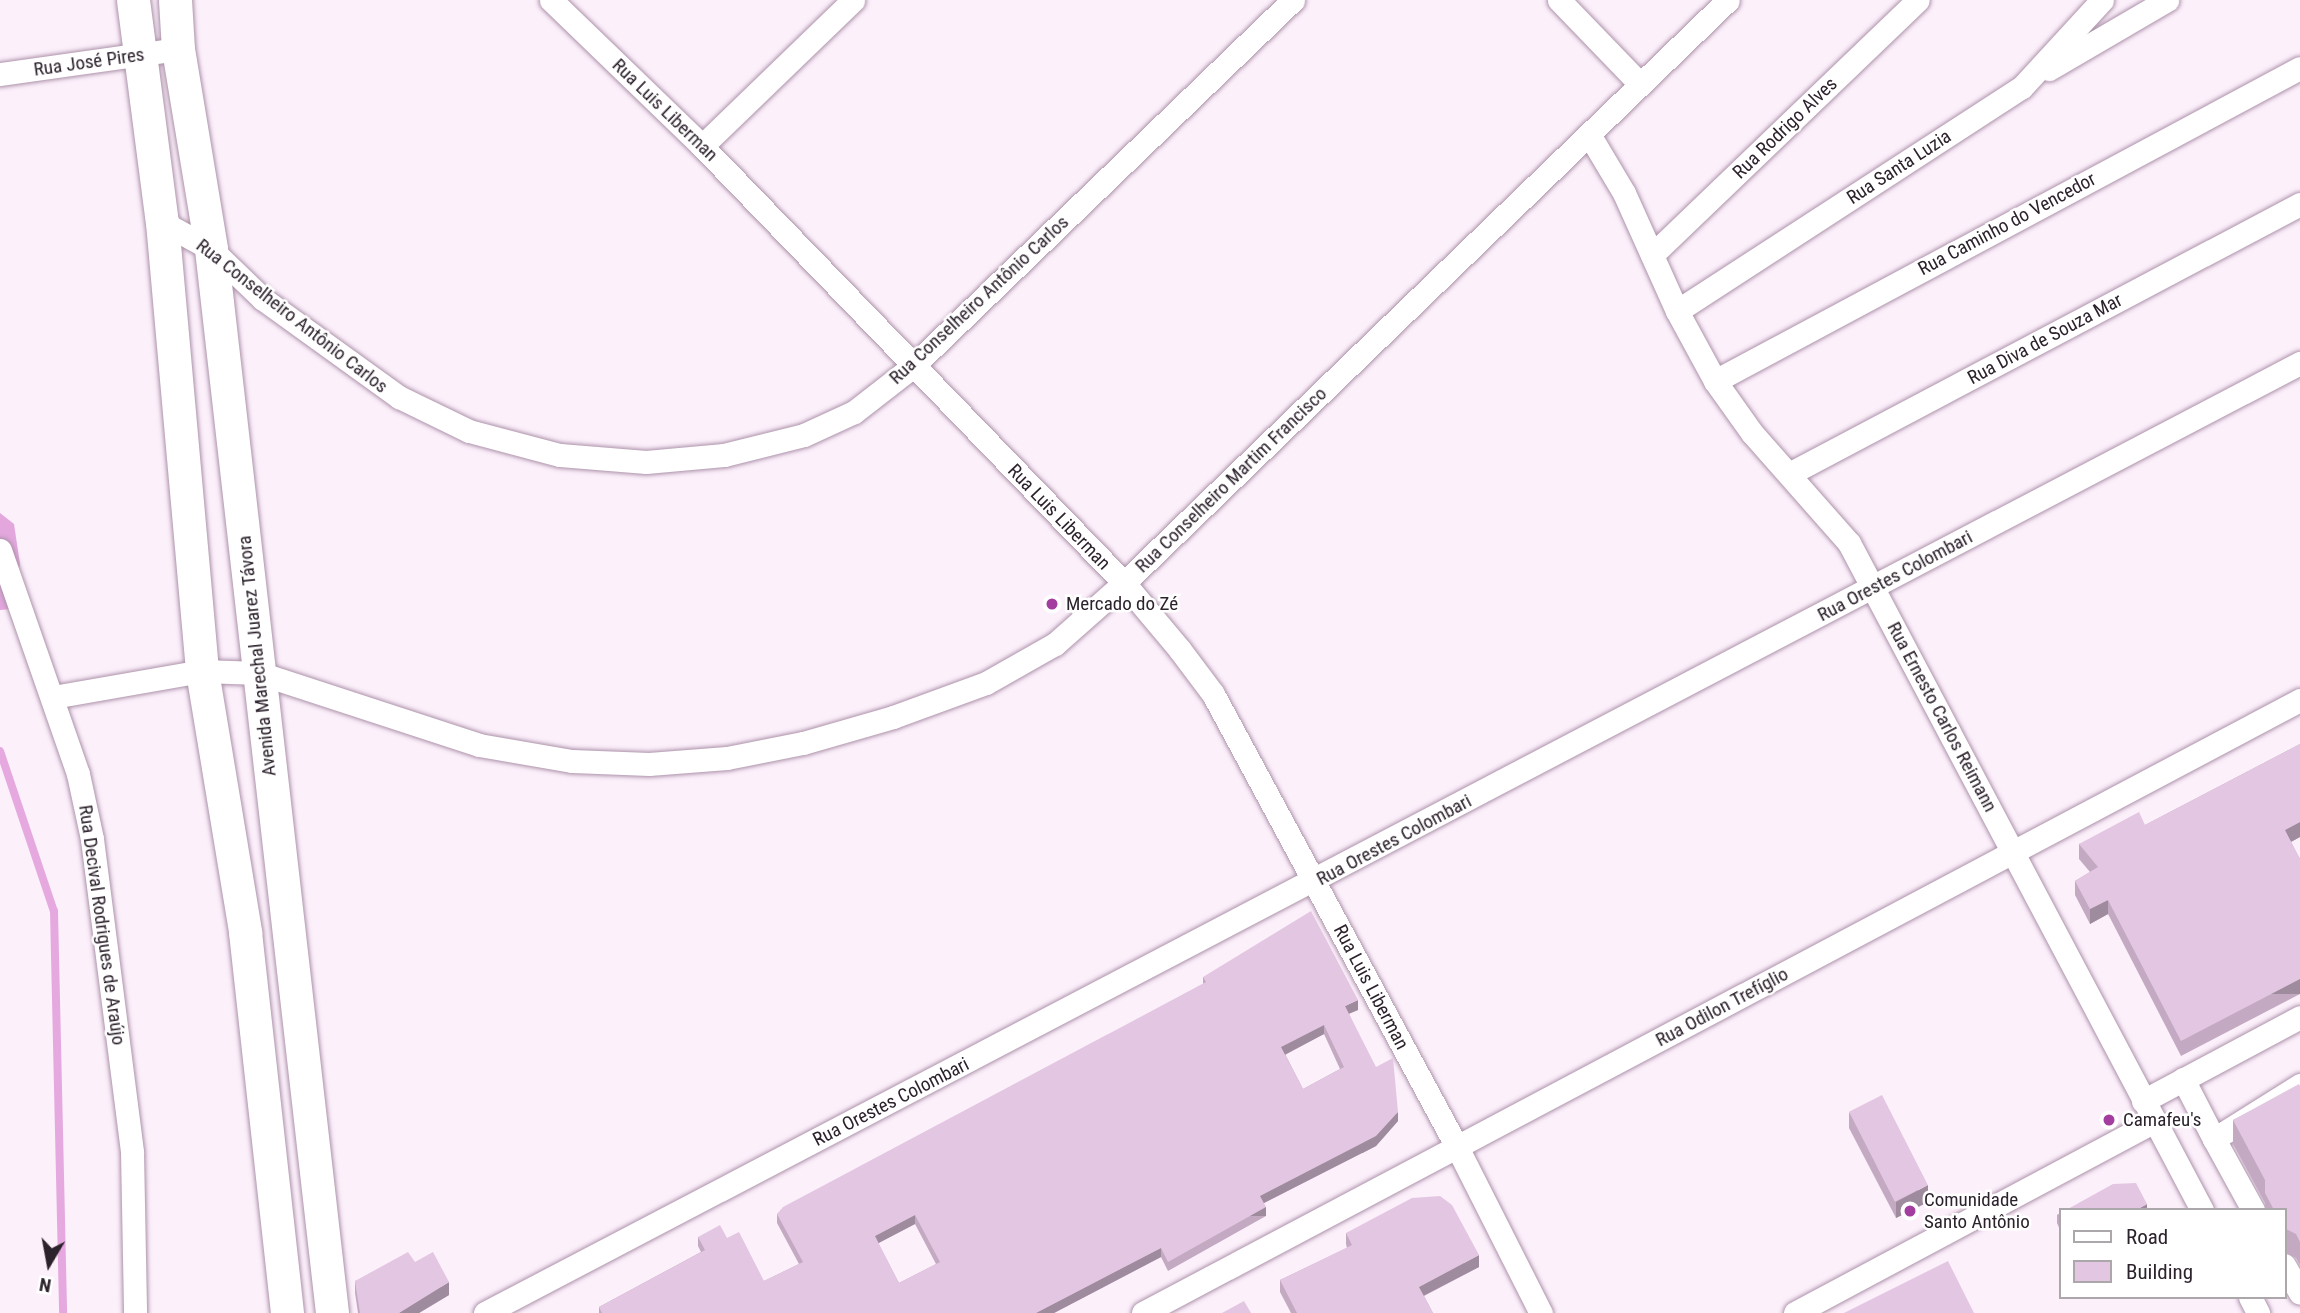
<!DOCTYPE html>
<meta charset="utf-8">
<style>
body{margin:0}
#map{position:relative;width:2300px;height:1313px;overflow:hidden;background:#fcf0fb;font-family:"Roboto Condensed",sans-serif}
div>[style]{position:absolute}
.forest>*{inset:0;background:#e3a7de}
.stream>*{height:8px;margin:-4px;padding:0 4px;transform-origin:4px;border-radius:4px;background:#e5a9e0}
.roads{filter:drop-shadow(0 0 2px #ad92aa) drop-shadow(0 0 2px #ad92aa)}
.street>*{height:23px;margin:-11.5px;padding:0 11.5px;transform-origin:11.5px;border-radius:11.5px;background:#fff}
.secondary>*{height:33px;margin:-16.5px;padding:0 16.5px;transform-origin:16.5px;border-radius:16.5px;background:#fff}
.wall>*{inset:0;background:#c3aac2}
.shaded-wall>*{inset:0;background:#9f8b9e;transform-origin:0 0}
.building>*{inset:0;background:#e3c6e1;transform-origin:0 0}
.dots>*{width:19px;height:19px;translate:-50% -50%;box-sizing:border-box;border:4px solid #fff;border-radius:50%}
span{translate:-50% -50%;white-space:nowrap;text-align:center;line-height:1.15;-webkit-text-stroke:5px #fff;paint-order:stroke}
.street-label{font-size:19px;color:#2c222c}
.poi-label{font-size:19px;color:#2c222c}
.left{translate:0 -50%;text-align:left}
.legend{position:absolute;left:2059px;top:1208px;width:228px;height:91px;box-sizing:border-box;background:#fff;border:2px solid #aba7ab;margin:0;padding:9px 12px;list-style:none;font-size:21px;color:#2c222c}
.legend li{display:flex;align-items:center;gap:14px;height:35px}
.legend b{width:35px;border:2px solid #aba7ab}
.north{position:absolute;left:14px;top:1229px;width:70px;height:70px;-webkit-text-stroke:5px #fff;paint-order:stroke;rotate:190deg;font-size:19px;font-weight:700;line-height:28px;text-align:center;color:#2c222c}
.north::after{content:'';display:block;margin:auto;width:24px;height:32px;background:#2c222c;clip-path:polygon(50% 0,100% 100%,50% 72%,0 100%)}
</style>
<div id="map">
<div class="forest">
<div style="clip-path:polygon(0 513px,14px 524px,20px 564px,11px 609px,0 610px)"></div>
</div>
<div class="stream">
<div style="left:0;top:751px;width:169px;rotate:71.4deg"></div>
<div style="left:54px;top:911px;width:402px;rotate:88.7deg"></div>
</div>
<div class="roads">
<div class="street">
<div style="left:551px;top:0;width:210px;rotate:44deg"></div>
<div style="left:702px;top:146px;width:607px;rotate:46deg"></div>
<div style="left:1124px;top:583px;width:87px;rotate:50.1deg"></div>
<div style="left:1180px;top:650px;width:55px;rotate:53.1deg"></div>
<div style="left:1213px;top:694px;width:517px;rotate:61.7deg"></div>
<div style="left:1458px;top:1149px;width:184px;rotate:63.2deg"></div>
<div style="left:1559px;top:0;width:117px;rotate:46deg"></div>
<div style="left:2049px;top:69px;width:137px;rotate:-30.3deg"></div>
<div style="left:0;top:74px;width:180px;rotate:-8deg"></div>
<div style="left:1590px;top:136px;width:66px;rotate:59.2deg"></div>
<div style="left:1624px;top:193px;width:129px;rotate:65.8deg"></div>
<div style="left:1677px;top:311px;width:80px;rotate:61.5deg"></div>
<div style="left:1715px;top:381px;width:64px;rotate:54.6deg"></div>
<div style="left:1752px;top:433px;width:147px;rotate:48.6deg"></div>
<div style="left:1849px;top:543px;width:755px;rotate:62.11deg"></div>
<div style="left:702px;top:146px;width:210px;rotate:-44deg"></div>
<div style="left:162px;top:222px;width:56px;rotate:28.9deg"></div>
<div style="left:211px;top:249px;width:72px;rotate:43.9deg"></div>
<div style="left:263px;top:299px;width:168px;rotate:35.8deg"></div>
<div style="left:399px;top:397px;width:78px;rotate:25.9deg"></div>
<div style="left:469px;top:431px;width:94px;rotate:14.8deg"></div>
<div style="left:560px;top:455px;width:86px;rotate:4.7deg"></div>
<div style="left:646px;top:462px;width:78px;rotate:-5.1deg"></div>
<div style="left:724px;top:455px;width:82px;rotate:-14deg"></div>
<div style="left:804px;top:435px;width:55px;rotate:-24.7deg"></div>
<div style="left:854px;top:412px;width:73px;rotate:-37.8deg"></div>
<div style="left:912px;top:367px;width:529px;rotate:-43.93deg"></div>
<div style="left:1652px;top:255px;width:368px;rotate:-43.8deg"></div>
<div style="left:1677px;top:311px;width:411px;rotate:-33deg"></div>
<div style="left:2022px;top:87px;width:118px;rotate:-47.4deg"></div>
<div style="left:1715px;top:381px;width:663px;rotate:-28.15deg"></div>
<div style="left:1789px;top:474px;width:578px;rotate:-27.85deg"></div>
<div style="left:0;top:550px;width:237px;rotate:70.8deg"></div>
<div style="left:78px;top:774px;width:66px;rotate:77.8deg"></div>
<div style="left:92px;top:839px;width:316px;rotate:82.7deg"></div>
<div style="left:132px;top:1152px;width:161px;rotate:88.9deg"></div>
<div style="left:53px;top:697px;width:151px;rotate:-9.9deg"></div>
<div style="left:202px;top:671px;width:57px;rotate:2deg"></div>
<div style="left:259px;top:673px;width:231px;rotate:18.1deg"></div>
<div style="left:479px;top:745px;width:94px;rotate:9.8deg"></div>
<div style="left:572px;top:761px;width:77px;rotate:2.2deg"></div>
<div style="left:649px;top:764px;width:78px;rotate:-4.4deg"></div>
<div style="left:727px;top:758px;width:77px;rotate:-11.2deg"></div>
<div style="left:803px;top:743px;width:94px;rotate:-16.1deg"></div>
<div style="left:893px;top:717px;width:99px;rotate:-20.1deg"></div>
<div style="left:986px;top:683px;width:79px;rotate:-29.5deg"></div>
<div style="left:1055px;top:644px;width:92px;rotate:-41.5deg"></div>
<div style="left:1124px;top:583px;width:839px;rotate:-43.99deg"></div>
<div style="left:2183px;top:1079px;width:68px;rotate:62.7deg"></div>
<div style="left:2214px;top:1139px;width:102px;rotate:-32.1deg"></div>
<div style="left:2143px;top:1101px;width:178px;rotate:-28.1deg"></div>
<div style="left:2214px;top:1139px;width:81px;rotate:61.2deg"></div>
<div style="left:2284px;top:1265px;width:32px;rotate:60deg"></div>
<div style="left:2250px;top:1297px;width:18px;rotate:63deg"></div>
<div style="left:485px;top:1313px;width:2049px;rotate:-27.63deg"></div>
<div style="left:1143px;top:1313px;width:1309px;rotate:-27.92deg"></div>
<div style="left:1795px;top:1313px;width:407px;rotate:-28.1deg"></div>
</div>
<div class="secondary">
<div style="left:133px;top:0;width:224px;rotate:82.6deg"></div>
<div style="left:162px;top:222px;width:451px;rotate:84.9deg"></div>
<div style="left:202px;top:671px;width:265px;rotate:80.6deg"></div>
<div style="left:245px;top:932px;width:383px;rotate:83.7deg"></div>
<div style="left:175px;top:0;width:49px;rotate:86.5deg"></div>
<div style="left:178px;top:49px;width:203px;rotate:80.6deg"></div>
<div style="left:211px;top:249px;width:1071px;rotate:83.51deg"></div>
</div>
</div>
<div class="wall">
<div style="clip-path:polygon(2300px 744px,2300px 837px,2291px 842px,2300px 859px,2300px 994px,2181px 1056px,2108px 914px,2090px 924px,2075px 895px,2075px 881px,2090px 872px,2079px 859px,2079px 844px,2145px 825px)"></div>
<div style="clip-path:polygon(evenodd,1203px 977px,1358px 1010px,1349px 1014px,1398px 1121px,1376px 1146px,1264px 1203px,1266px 1216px,1168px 1271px,1161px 1257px,1054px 1313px,599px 1313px,599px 1307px,701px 1252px,698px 1246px,698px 1237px,727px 1238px,764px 1281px,799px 1264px,777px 1223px,777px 1214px,1203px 984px,1203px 977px,1324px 1034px,1340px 1069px,1303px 1089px,1285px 1054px,1324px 1034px,1203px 977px,915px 1224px,936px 1264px,899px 1283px,878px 1243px,915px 1224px)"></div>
<div style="clip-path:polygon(2300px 1086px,2300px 1265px,2296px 1258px,2284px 1252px,2284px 1210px,2265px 1210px,2265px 1203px,2233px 1144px,2233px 1120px)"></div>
<div style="clip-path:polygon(1849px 1112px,1928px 1202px,1896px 1218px,1849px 1128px)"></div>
<div style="clip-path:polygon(2060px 1213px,2060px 1230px,2057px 1223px,2057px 1215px)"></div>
<div style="clip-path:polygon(1346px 1233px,1479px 1267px,1424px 1296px,1433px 1313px,1291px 1313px,1280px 1292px,1280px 1280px,1347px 1248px,1346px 1244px)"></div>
<div style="clip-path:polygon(415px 1262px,449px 1295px,419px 1313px,358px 1313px,355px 1293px,355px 1281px)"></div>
</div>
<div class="shaded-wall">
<div style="clip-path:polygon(2300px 822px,2300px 837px,2285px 845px,2285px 830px)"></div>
<div style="clip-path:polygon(2108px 900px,2108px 914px,2090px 924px,2090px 909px)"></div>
<div style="left:2300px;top:979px;width:15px;height:134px;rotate:90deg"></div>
<div style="clip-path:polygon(1358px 1000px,1358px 1010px,1345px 1015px,1345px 1006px)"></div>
<div style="clip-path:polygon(1324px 1025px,1324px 1034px,1281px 1057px,1281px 1047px)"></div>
<div style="clip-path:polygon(1398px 1112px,1398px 1121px,1376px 1146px,1260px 1205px,1260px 1196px)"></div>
<div style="clip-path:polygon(1928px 1185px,1928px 1202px,1896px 1218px,1896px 1202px)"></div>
<div style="clip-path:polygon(2147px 1204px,2147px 1210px,2136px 1210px)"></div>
<div style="left:1266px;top:1207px;width:9px;height:112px;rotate:90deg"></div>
<div style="clip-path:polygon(915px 1215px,915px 1224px,875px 1245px,875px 1236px)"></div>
<div style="clip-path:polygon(1161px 1248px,1161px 1257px,1054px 1313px,1036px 1313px)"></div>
<div style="clip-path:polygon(1479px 1255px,1479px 1267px,1419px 1298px,1419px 1287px)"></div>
<div style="clip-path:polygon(449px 1282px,449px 1295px,419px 1313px,399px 1313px)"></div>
</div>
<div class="building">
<div style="clip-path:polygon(2300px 744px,2300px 822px,2285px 830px,2300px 859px,2300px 979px,2181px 1041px,2108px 900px,2090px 909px,2075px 881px,2098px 867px,2079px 844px,2139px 812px,2145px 825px)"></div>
<div style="clip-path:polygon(evenodd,1311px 911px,1358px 1000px,1345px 1006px,1376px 1067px,1393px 1058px,1398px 1112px,1376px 1136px,1260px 1196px,1266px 1207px,1168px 1262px,1161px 1248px,1036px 1313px,602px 1313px,599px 1307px,705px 1250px,698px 1237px,720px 1225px,727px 1238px,739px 1232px,764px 1281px,803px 1262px,777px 1214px,783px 1207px,1206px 982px,1203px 977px,1311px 911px,1324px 1025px,1344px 1067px,1303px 1089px,1281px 1047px,1324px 1025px,1311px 911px,915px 1215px,940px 1262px,899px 1283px,875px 1236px,915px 1215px)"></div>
<div style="clip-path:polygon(2299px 1084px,2300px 1086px,2300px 1242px,2296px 1234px,2284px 1228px,2284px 1210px,2274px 1210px,2265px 1193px,2265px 1180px,2233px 1120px)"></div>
<div style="left:1882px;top:1095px;width:101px;height:37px;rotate:63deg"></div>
<div style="clip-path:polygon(2136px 1183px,2147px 1204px,2136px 1210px,2066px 1210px,2113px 1184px)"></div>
<div style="clip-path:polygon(1440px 1196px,1452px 1205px,1479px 1255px,1419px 1287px,1433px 1313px,1297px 1313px,1280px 1280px,1352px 1245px,1346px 1233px,1412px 1198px)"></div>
<div style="clip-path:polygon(408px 1252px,415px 1262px,433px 1252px,449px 1282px,399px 1313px,360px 1313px,355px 1281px)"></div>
<div style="clip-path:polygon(1948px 1261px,1974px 1313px,1844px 1313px)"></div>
<div style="clip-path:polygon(1244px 1301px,1251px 1313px,1222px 1313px)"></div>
</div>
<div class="dots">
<div style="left:1052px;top:604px;background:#a43da0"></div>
<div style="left:2109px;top:1120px;background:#a43da0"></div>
<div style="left:1910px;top:1211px;background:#a43da0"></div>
</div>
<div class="street-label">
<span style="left:89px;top:62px;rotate:-8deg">Rua José Pires</span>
<span style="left:665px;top:110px;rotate:44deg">Rua Luis Liberman</span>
<span style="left:1785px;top:128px;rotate:-44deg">Rua Rodrigo Alves</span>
<span style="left:1899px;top:167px;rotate:-33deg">Rua Santa Luzia</span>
<span style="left:2007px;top:224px;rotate:-28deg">Rua Caminho do Vencedor</span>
<span style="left:979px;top:300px;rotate:-43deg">Rua Conselheiro Antônio Carlos</span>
<span style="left:292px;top:316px;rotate:38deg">Rua Conselheiro Antônio Carlos</span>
<span style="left:2045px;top:339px;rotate:-28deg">Rua Diva de Souza Mar</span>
<span style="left:1231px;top:480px;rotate:-44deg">Rua Conselheiro Martim Francisco</span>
<span style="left:1059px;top:517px;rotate:46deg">Rua Luis Liberman</span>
<span style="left:1895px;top:576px;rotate:-28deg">Rua Orestes Colombari</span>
<span style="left:257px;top:656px;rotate:-96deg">Avenida Marechal Juarez Távora</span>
<span style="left:1942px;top:717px;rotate:62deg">Rua Ernesto Carlos Reimann</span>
<span style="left:1394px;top:840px;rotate:-28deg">Rua Orestes Colombari</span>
<span style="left:102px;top:925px;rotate:82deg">Rua Decival Rodrigues de Araújo</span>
<span style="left:1371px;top:987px;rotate:62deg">Rua Luis Liberman</span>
<span style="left:1722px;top:1007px;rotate:-28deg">Rua Odilon Trefíglio</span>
<span style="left:891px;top:1102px;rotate:-27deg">Rua Orestes Colombari</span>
</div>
<div class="poi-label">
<span class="left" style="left:1066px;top:604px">Mercado do Zé</span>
<span class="left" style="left:2123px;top:1120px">Camafeu's</span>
<span class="left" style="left:1924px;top:1211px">Comunidade<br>Santo Antônio</span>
</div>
<ul class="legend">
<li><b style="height:9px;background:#fff"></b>Road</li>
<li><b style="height:19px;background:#e3c6e1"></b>Building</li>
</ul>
<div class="north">N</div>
</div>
